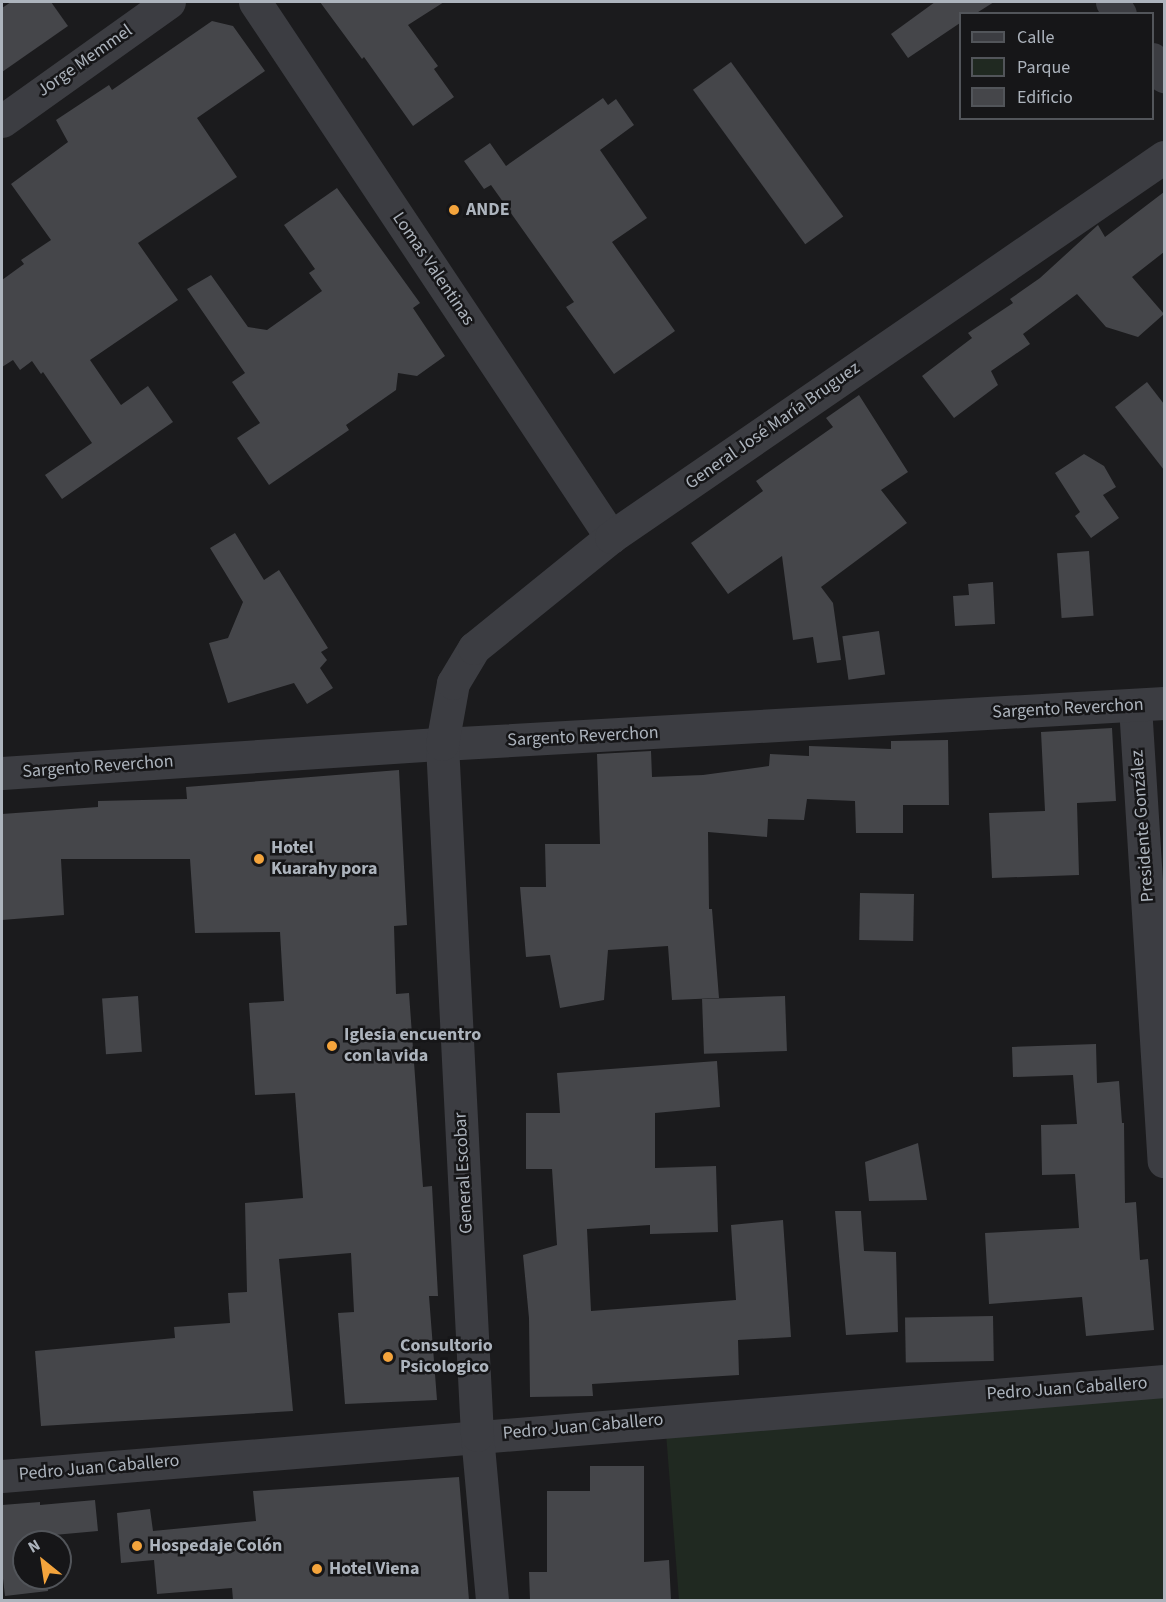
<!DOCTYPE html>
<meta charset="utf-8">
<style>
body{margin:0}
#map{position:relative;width:1166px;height:1602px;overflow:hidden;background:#1b1b1d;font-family:"Source Sans 3",sans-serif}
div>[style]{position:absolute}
.green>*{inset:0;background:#202921}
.building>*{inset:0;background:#45464a;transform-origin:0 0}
.minor>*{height:33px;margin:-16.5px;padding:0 16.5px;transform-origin:16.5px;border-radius:16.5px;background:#3c3d42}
.dots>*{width:16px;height:16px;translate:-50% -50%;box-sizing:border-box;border:3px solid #161618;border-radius:50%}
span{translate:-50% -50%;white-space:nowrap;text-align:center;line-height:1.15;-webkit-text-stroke:5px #161618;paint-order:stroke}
.street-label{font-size:18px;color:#adb4bd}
.poi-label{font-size:18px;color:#adb4bd;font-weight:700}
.left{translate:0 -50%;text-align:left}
.frame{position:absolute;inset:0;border:3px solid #adb4bd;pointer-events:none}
.legend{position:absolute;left:959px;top:12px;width:195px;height:108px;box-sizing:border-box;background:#161618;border:2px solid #52555a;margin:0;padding:8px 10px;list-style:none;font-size:18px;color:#adb4bd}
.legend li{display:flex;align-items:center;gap:12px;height:30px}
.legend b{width:30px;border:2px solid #52555a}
.north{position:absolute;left:12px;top:1530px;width:60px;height:60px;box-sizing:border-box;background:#161618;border:2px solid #52555a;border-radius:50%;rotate:330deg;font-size:16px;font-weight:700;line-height:24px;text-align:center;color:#adb4bd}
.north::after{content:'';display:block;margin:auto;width:21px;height:27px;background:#f4a43c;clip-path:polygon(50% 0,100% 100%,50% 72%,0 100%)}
</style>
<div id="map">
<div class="green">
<div style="clip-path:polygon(1164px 1381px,1164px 1600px,679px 1600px,665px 1420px)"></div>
</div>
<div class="building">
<div style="clip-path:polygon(11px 2px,51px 2px,68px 26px,2px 72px,2px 8px)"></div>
<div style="clip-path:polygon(320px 2px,444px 2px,408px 25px,438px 66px,434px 69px,454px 97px,413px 126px,364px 57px,362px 59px)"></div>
<div style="clip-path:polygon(935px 2px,994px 2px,975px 14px,960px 14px,960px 23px,908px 58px,891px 34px)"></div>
<div style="clip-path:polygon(212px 21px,233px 26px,265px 71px,197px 118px,237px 177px,138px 243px,178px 300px,90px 360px,121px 405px,148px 386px,173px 422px,62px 499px,45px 475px,92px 443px,43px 372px,41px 374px,32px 361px,20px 370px,13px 360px,2px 367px,2px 280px,24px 264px,21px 260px,51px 240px,11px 184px,68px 142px,56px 120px,109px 85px,112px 90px)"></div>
<div style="left:731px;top:62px;width:191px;height:47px;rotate:54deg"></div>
<div style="clip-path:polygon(603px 98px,608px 105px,616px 99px,634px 125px,600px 150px,647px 218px,612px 242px,675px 331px,614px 374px,566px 307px,574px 302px,491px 185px,484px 189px,464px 161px,490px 143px,506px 166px)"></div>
<div style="clip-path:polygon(337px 188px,420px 303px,413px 308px,445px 356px,417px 376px,398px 373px,396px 390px,346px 425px,349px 430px,269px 485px,237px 438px,260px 423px,232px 382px,245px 373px,187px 289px,211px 275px,248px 327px,267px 330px,322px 291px,309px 273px,315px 269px,284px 225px)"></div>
<div style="clip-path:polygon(1164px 192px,1164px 252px,1132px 277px,1164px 314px,1138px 337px,1106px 327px,1077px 294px,1023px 334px,1030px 344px,991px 371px,998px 385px,954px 418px,922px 376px,972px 338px,968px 333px,1013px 303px,1010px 299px,1040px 278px,1098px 225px,1105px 237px)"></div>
<div style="clip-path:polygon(1147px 382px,1164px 404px,1164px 470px,1115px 407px)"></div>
<div style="clip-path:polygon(859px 395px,908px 472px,881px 490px,907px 523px,821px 587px,833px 603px,841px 660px,817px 663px,813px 637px,793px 640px,782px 556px,728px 594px,691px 543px,763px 491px,756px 481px,833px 427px,826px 418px)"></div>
<div style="clip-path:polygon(1084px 454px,1104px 466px,1116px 487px,1103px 495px,1119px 518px,1091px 538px,1075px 516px,1080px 512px,1055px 473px)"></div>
<div style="clip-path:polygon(235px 533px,264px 580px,279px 570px,328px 648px,321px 652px,327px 660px,320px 668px,333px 688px,307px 704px,294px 683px,228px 703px,209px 643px,228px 638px,243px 602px,210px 548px)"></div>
<div style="left:1089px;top:551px;width:65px;height:32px;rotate:86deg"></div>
<div style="clip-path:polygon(993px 582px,995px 624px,955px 626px,953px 596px,969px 595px,968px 584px)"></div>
<div style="left:879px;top:631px;width:44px;height:37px;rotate:82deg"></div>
<div style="clip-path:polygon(1112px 728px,1116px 801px,1077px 803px,1079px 875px,992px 878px,989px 813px,1045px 811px,1041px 732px)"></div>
<div style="clip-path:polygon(948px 740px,949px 805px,903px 805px,903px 833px,856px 833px,855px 801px,807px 799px,804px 820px,768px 819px,767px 837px,708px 832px,709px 909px,712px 909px,719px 998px,672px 1000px,668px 946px,608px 950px,604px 1000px,560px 1008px,550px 955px,526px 957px,520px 887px,546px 887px,545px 844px,600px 844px,597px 754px,651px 751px,652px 777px,703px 775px,769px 766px,770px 754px,809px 756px,809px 746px,891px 749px,891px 741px)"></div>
<div style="clip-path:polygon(399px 770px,407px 925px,394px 926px,396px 994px,409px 993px,423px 1187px,432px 1186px,438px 1296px,429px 1296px,437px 1400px,345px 1404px,338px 1313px,354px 1312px,351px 1253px,279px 1259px,293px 1411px,41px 1426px,35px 1351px,175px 1338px,174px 1327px,230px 1323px,228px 1293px,247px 1292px,245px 1203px,303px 1198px,295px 1093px,255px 1095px,249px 1003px,284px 1001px,280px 932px,195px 933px,190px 859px,61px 859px,64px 915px,2px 920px,2px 814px,98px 807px,98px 801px,187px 799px,186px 787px)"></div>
<div style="left:860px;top:893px;width:54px;height:47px;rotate:1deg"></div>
<div style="left:138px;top:996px;width:56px;height:36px;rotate:86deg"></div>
<div style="left:785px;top:996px;width:55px;height:83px;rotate:88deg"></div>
<div style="clip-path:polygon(1096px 1044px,1097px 1083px,1119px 1081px,1122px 1123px,1124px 1123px,1125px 1203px,1136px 1202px,1140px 1260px,1148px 1259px,1154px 1330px,1086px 1336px,1082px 1297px,989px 1304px,985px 1233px,1079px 1228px,1075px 1174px,1042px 1175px,1041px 1125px,1077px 1124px,1073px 1075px,1013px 1077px,1012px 1047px)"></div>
<div style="clip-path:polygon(717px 1061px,720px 1107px,655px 1113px,655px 1168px,716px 1166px,718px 1232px,650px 1234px,650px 1225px,587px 1229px,591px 1311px,736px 1300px,731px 1225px,783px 1220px,791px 1337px,738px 1340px,739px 1375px,592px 1384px,593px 1396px,530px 1397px,529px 1318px,523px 1255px,557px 1245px,552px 1169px,526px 1169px,526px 1113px,560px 1113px,557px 1073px)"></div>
<div style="clip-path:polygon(918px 1143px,927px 1200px,869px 1201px,865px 1162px)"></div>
<div style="clip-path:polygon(835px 1211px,861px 1211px,864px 1251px,896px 1252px,898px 1332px,846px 1335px)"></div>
<div style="left:993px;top:1316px;width:45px;height:88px;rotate:89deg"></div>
<div style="clip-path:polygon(590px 1466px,644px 1466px,644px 1562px,669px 1560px,671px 1600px,530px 1600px,529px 1572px,547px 1572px,547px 1491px,590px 1491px)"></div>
<div style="clip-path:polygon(459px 1477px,469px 1600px,233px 1600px,232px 1588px,157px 1594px,154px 1560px,121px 1563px,117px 1513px,150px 1509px,153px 1531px,256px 1521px,253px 1491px)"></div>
<div style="clip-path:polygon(95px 1500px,98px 1531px,43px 1536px,43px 1542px,24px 1542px,24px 1578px,47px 1578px,48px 1591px,5px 1596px,2px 1570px,2px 1505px,40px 1502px,40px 1505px)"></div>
</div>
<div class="minor">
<div style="left:255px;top:2px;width:643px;rotate:56.36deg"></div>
<div style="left:1112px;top:2px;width:14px;rotate:56deg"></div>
<div style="left:1152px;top:59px;width:21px;rotate:55deg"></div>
<div style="left:2px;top:121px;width:205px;rotate:-35.5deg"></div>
<div style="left:1135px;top:706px;width:456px;rotate:86.4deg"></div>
<div style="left:2px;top:773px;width:441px;rotate:-3.8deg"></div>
<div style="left:442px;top:744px;width:723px;rotate:-3.25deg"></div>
<div style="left:2px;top:1476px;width:1166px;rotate:-4.67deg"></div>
<div style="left:492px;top:1600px;width:166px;rotate:-95.2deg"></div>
<div style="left:477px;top:1435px;width:692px;rotate:-92.9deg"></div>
<div style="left:442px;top:744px;width:62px;rotate:-79.8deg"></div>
<div style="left:453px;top:683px;width:41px;rotate:-59deg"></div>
<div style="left:474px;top:648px;width:176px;rotate:-39deg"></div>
<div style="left:611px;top:537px;width:671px;rotate:-34.5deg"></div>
</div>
<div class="dots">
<div style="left:454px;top:210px;background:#f4a43c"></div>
<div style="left:259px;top:859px;background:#f4a43c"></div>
<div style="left:332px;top:1046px;background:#f4a43c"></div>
<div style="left:388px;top:1357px;background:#f4a43c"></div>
<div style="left:137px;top:1546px;background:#f4a43c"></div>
<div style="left:317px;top:1569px;background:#f4a43c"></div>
</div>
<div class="street-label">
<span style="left:85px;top:61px;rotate:-35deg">Jorge Memmel</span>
<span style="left:433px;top:269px;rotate:56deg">Lomas Valentinas</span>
<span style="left:773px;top:426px;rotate:-35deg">General José María Bruguez</span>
<span style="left:1068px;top:709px;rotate:-3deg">Sargento Reverchon</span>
<span style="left:583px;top:737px;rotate:-3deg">Sargento Reverchon</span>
<span style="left:98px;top:767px;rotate:-4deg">Sargento Reverchon</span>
<span style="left:1143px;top:826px;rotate:-94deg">Presidente González</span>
<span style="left:464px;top:1173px;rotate:-93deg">General Escobar</span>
<span style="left:1067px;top:1389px;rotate:-4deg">Pedro Juan Caballero</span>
<span style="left:583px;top:1427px;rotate:-5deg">Pedro Juan Caballero</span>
<span style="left:99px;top:1468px;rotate:-5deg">Pedro Juan Caballero</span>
</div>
<div class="poi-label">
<span class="left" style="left:466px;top:210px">ANDE</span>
<span class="left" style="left:271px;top:859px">Hotel<br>Kuarahy pora</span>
<span class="left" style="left:344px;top:1046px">Iglesia encuentro<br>con la vida</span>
<span class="left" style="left:400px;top:1357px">Consultorio<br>Psicologico</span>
<span class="left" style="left:149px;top:1546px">Hospedaje Colón</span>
<span class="left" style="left:329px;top:1569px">Hotel Viena</span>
</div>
<div class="frame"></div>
<ul class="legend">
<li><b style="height:8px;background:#3c3d42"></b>Calle</li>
<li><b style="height:16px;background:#202921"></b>Parque</li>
<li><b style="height:16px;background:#45464a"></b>Edificio</li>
</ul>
<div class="north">N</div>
</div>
